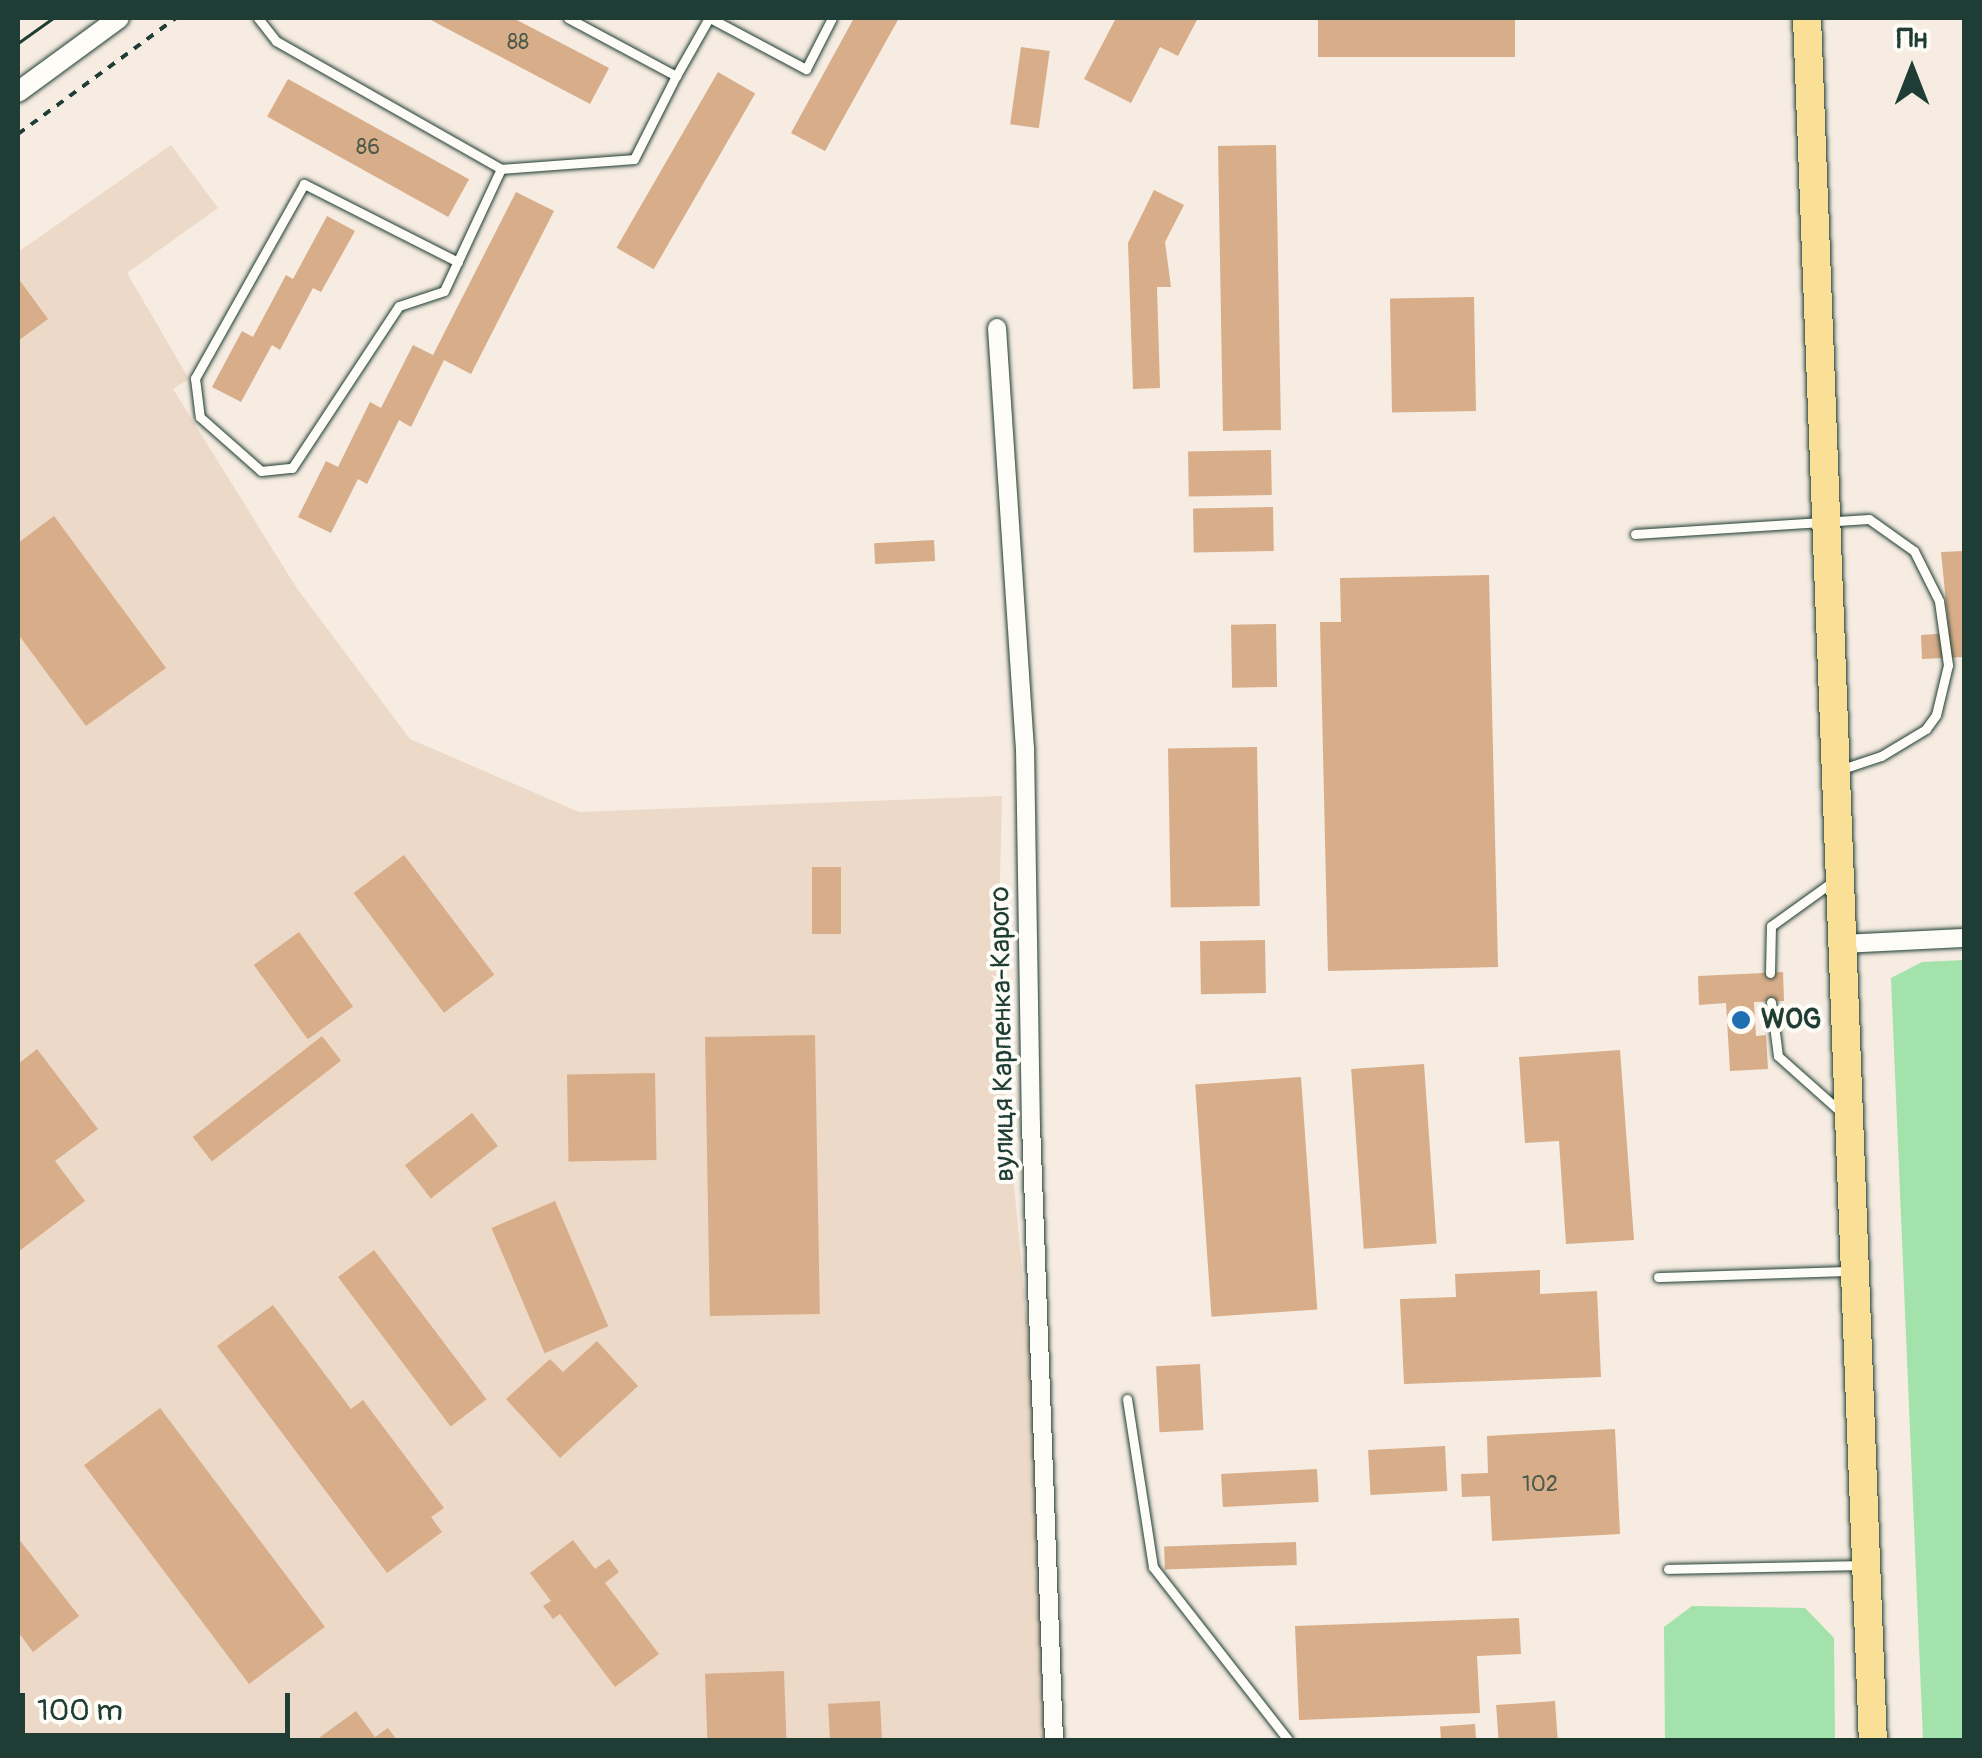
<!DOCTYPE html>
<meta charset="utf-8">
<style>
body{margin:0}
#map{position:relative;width:1982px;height:1758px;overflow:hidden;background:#f6ece1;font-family:Pangolin,sans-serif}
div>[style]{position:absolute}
.built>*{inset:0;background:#edd9c7}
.green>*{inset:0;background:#a3e2aa}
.building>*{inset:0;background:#d8ad89;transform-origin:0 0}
.path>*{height:4px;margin-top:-2px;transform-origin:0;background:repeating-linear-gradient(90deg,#1f3d34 0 8px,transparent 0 16px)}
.roads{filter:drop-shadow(0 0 2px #1f3d34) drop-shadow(0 0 2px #1f3d34)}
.service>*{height:9px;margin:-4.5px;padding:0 4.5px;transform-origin:4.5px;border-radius:4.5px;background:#fdfcf7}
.minor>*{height:18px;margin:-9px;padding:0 9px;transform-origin:9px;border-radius:9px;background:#fdfcf7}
.tertiary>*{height:20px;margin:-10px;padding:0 10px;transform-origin:10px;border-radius:10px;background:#fdfcf7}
.trunk>*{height:28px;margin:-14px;padding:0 14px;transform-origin:14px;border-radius:14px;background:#fadf96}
.tram>*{height:2.5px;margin:-1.25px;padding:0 1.25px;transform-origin:1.25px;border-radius:1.25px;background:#1f3d34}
.dots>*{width:28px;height:28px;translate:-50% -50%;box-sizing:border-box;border:5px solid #fdfcf7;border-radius:50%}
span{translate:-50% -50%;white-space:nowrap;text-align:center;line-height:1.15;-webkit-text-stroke:8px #fdfcf7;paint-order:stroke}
.number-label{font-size:22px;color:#4d5949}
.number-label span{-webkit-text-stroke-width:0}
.poi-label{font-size:28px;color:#1f3d34;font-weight:700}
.left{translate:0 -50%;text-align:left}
.street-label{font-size:28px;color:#1f3d34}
.frame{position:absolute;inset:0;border:20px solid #1f3d34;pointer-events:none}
.north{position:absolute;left:1862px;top:20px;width:100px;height:100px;-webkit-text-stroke:8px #fdfcf7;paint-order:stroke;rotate:0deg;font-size:28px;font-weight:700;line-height:40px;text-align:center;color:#1f3d34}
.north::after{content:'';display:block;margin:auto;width:35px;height:45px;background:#1f3d34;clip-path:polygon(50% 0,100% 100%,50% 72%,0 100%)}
.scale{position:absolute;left:20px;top:1693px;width:270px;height:45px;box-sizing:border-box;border:5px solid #1f3d34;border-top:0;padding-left:12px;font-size:30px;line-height:35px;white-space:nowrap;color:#1f3d34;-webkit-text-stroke:8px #fdfcf7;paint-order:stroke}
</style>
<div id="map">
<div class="built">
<div style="clip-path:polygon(171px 145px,218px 208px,127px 273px,189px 379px,173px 389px,296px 587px,410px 739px,579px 812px,1002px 796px,997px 1003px,1054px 1611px,1058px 1740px,18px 1740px,18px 252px)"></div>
</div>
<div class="green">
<div style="clip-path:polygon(1964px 960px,1964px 1740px,1923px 1740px,1891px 978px,1922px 962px)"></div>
<div style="clip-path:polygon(1692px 1606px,1805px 1608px,1834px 1638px,1835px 1740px,1665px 1740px,1664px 1627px)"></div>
</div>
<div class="building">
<div style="clip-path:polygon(427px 18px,513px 18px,609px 68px,590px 104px)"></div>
<div style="clip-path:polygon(854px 18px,899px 18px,825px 151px,791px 133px)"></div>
<div style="clip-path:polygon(1116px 18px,1198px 18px,1178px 56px,1160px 47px,1131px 103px,1084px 79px)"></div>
<div style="left:1318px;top:18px;width:197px;height:39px"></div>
<div style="left:1021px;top:47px;width:29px;height:78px;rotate:8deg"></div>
<div style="left:718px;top:72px;width:43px;height:203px;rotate:30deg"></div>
<div style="left:288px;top:79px;width:207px;height:43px;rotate:29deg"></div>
<div style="left:1276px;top:145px;width:285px;height:58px;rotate:89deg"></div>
<div style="clip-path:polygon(1154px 190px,1184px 205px,1165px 242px,1171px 287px,1157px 287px,1160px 388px,1133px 389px,1128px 243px)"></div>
<div style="clip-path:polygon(516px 192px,554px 211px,471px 374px,444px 360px,411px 427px,399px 420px,367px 484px,358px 479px,331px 533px,298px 517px,326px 461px,338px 467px,370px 402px,381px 408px,413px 345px,433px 355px)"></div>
<div style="clip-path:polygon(327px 216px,355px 231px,321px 292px,313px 288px,280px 350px,272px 345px,241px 402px,212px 387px,242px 331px,253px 337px,286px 275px,293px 279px)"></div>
<div style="clip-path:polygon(18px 278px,48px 319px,18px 341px)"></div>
<div style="left:1474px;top:297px;width:114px;height:84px;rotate:89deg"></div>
<div style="left:1271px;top:450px;width:45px;height:83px;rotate:89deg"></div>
<div style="left:1273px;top:507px;width:44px;height:80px;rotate:89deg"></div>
<div style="clip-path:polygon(54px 516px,166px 668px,86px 726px,18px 634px,18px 543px)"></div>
<div style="left:934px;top:540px;width:21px;height:60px;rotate:87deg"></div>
<div style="clip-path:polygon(1964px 551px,1964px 657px,1922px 659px,1921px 635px,1949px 633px,1941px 552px)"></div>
<div style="clip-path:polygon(1489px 575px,1498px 967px,1328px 971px,1320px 622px,1341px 622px,1340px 578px)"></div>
<div style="left:1276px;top:624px;width:63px;height:45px;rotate:89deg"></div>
<div style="left:1257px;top:747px;width:159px;height:89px;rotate:89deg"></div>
<div style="left:404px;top:855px;width:150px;height:63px;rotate:53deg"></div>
<div style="left:812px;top:867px;width:29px;height:67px"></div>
<div style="left:299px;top:932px;width:92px;height:56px;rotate:54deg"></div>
<div style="left:1265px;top:940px;width:53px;height:65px;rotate:89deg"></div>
<div style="clip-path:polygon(1783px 972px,1784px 1001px,1754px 1002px,1756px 1036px,1766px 1035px,1768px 1069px,1730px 1071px,1726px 1003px,1699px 1005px,1698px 976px)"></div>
<div style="left:815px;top:1035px;width:279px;height:110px;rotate:89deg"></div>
<div style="left:322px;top:1036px;width:31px;height:164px;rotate:52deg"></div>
<div style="clip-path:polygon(37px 1049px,98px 1129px,55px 1161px,85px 1201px,18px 1252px,18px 1064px)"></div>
<div style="clip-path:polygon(1620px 1050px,1634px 1240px,1566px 1244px,1559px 1141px,1525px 1143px,1519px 1057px)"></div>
<div style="left:1424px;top:1064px;width:180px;height:73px;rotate:86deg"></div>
<div style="left:655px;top:1073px;width:87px;height:88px;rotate:89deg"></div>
<div style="left:1301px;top:1077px;width:233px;height:106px;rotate:86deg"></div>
<div style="left:472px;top:1113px;width:42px;height:85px;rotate:52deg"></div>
<div style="left:555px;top:1201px;width:136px;height:69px;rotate:67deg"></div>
<div style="left:374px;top:1250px;width:187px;height:45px;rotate:53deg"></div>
<div style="clip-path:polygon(1540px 1270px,1540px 1294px,1597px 1291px,1601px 1377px,1404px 1384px,1400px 1299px,1456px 1297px,1455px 1274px)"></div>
<div style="clip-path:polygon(273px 1305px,351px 1409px,363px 1400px,444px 1508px,431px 1517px,442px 1532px,387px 1573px,217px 1346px)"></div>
<div style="clip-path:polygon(597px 1341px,638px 1386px,560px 1458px,506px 1399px,550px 1359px,563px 1372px)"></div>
<div style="left:1200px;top:1364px;width:66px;height:44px;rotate:87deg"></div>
<div style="left:160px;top:1408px;width:274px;height:95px;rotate:53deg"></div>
<div style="clip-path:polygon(1615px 1429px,1620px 1534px,1492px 1541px,1490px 1496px,1462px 1497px,1461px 1474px,1488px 1473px,1487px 1436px)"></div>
<div style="left:1445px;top:1446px;width:45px;height:77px;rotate:87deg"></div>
<div style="left:1317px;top:1469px;width:33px;height:96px;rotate:87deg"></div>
<div style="clip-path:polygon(18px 1538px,79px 1616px,33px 1652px,18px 1632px)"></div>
<div style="clip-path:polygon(573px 1540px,595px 1569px,609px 1559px,619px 1572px,605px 1583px,659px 1654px,615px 1687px,560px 1614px,553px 1619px,543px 1606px,551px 1601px,530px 1573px)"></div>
<div style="left:1296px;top:1542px;width:23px;height:132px;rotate:88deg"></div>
<div style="clip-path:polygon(1519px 1618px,1521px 1654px,1477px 1656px,1480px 1713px,1299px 1720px,1295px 1626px)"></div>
<div style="left:784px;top:1671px;width:69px;height:79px;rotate:88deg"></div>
<div style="left:880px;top:1701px;width:39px;height:52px;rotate:87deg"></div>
<div style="left:1555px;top:1701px;width:39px;height:59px;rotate:86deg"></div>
<div style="clip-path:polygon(356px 1711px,375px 1737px,388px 1728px,397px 1740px,316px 1740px)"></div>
<div style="left:1475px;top:1724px;width:16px;height:35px;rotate:86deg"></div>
</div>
<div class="path">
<div style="left:18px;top:134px;width:196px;rotate:-36.3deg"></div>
</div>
<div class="roads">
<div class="service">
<div style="left:258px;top:18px;width:29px;rotate:52deg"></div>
<div style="left:276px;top:41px;width:259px;rotate:29.6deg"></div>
<div style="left:501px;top:169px;width:133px;rotate:-4.3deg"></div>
<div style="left:634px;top:159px;width:93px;rotate:-63.2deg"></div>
<div style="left:568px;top:18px;width:123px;rotate:28.2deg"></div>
<div style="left:676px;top:76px;width:67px;rotate:-60.4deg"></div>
<div style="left:710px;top:18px;width:109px;rotate:28deg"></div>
<div style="left:806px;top:69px;width:57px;rotate:-63deg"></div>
<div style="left:458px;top:262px;width:173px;rotate:-153.1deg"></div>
<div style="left:304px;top:184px;width:223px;rotate:119.3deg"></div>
<div style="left:195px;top:378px;width:39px;rotate:83deg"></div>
<div style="left:200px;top:417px;width:81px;rotate:41.5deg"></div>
<div style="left:261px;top:471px;width:31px;rotate:-6deg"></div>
<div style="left:292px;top:468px;width:194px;rotate:-56.6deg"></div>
<div style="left:399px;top:306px;width:47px;rotate:-18.4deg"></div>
<div style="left:444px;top:291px;width:135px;rotate:-65deg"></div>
<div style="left:1635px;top:534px;width:234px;rotate:-3.7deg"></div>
<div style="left:1869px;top:519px;width:55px;rotate:35.4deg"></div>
<div style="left:1914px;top:551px;width:56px;rotate:63.4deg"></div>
<div style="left:1939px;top:601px;width:65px;rotate:82deg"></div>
<div style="left:1948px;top:665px;width:51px;rotate:103.5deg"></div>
<div style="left:1936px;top:715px;width:17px;rotate:126deg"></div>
<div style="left:1926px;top:729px;width:52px;rotate:149deg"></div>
<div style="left:1881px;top:756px;width:41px;rotate:161.6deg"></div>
<div style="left:1770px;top:973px;width:47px;rotate:-88.8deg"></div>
<div style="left:1771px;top:926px;width:79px;rotate:-35.7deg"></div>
<div style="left:1771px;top:1002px;width:54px;rotate:82.6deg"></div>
<div style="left:1778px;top:1056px;width:87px;rotate:41.7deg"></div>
<div style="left:1658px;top:1277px;width:192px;rotate:-1.8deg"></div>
<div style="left:1127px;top:1399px;width:170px;rotate:81.2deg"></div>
<div style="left:1153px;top:1567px;width:219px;rotate:52deg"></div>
<div style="left:1668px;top:1569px;width:192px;rotate:-1.2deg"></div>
</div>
<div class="minor">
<div style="left:997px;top:328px;width:421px;rotate:86.2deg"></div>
<div style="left:1025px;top:748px;width:377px;rotate:89.1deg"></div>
<div style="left:1031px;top:1125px;width:615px;rotate:87.86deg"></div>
<div style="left:1841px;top:944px;width:123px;rotate:-2.8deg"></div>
</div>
<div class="tertiary">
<div style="left:18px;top:92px;width:125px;rotate:-36.2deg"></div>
</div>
<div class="trunk">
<div style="left:1807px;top:18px;width:1723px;rotate:87.81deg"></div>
</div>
</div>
<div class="tram">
<div style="left:18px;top:43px;width:43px;rotate:-35.5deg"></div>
</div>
<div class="dots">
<div style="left:1741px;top:1020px;background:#1f6fb2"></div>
</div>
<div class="number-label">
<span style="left:518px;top:43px">88</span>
<span style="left:368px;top:148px">86</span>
<span style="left:1540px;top:1485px">102</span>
</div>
<div class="poi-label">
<span class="left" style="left:1761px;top:1020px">WOG</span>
</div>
<div class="street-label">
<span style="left:1003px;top:1034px;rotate:-91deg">вулиця Карпенка-Карого</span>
</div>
<div class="frame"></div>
<div class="north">Пн</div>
<div class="scale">100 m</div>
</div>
